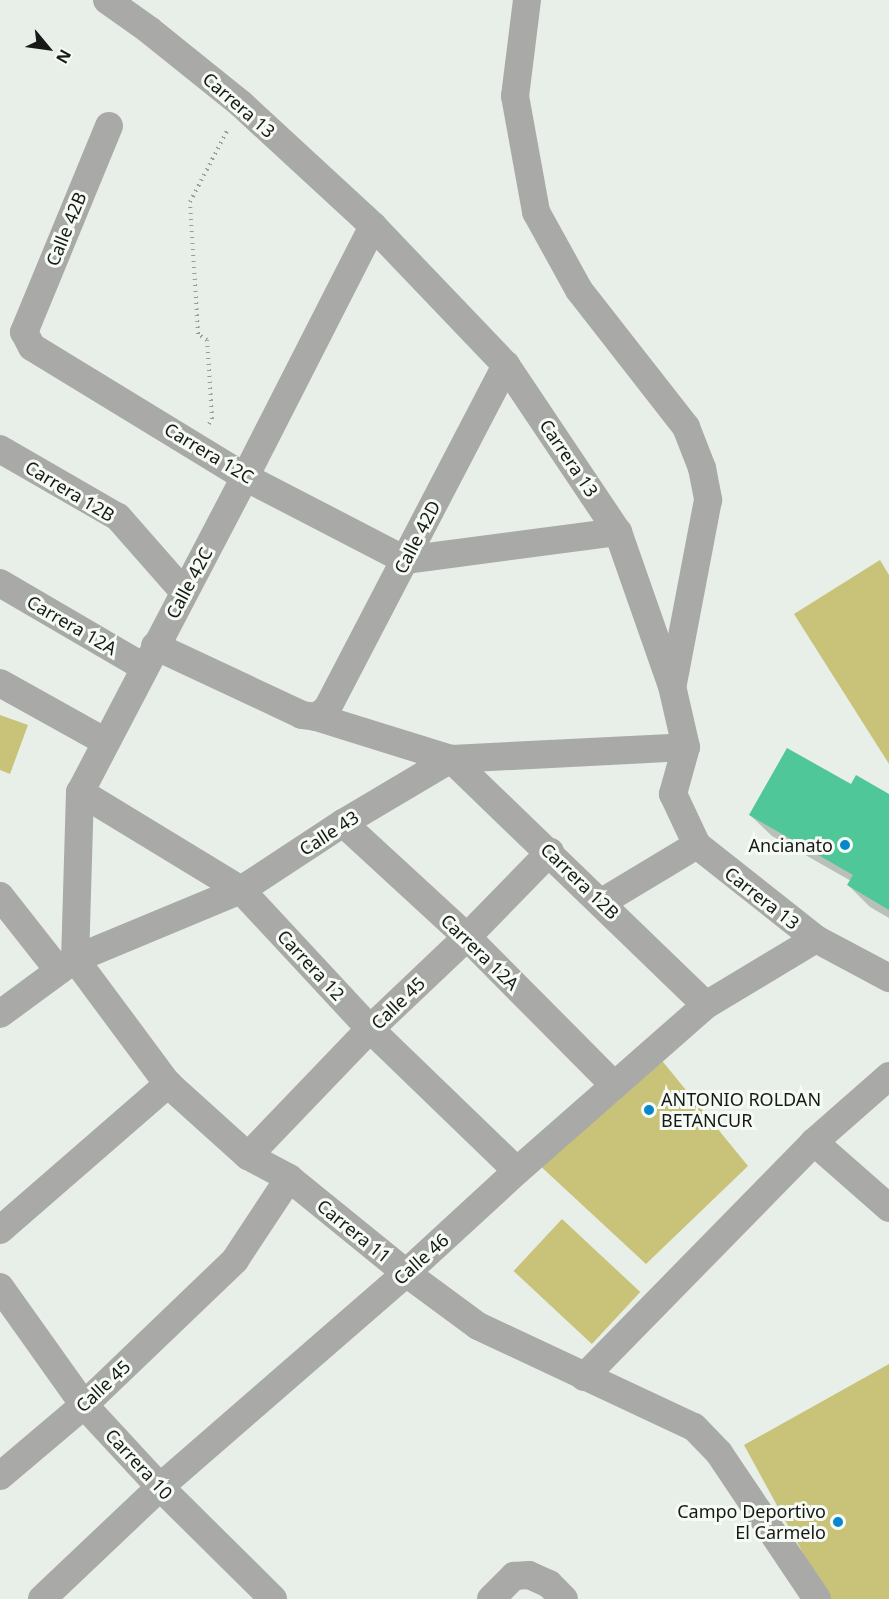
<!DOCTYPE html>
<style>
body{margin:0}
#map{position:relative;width:889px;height:1599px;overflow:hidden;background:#e8efe8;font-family:"Noto Sans",sans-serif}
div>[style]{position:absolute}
.green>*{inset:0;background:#c8c378;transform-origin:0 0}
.shadow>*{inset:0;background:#0003}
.building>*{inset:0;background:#50c799}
.path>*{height:4px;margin-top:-2px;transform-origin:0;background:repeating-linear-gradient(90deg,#999e99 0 1.5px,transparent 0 6px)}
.minor>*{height:28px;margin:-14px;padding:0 14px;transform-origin:14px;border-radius:14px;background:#a9aaa7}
.dots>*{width:16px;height:16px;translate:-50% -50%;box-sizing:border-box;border:3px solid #f6fcf5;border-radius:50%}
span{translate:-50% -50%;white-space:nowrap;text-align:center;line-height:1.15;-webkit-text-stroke:6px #f6fcf5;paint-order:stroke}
.street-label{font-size:18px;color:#171917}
.poi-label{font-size:18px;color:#171917}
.right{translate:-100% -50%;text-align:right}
.left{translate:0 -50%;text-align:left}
.north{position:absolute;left:18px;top:18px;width:60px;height:60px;-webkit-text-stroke:4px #f6fcf5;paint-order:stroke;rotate:119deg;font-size:16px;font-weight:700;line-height:24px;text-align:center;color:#171917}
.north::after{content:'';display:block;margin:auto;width:21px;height:27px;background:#171917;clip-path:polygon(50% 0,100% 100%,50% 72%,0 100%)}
</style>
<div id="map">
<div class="green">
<div style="clip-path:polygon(880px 560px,889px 575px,889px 764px,794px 614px)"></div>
<div style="clip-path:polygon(0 715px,28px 725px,10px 774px,0 770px)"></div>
<div style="clip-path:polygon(659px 1057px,748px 1166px,646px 1264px,536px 1162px)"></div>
<div style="left:562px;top:1219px;width:107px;height:71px;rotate:43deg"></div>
<div style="clip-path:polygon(889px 1364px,889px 1599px,828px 1599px,744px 1445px)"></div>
</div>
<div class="shadow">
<div style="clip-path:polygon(852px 786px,889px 796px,889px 918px,870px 907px,848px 885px,851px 881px,772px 836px,750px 815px)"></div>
</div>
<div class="building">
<div style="clip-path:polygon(787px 748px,851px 784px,856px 775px,889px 794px,889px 910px,847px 885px,853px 875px,749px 815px)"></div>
</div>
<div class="path">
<div style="left:209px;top:424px;width:6px;rotate:-59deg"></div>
<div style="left:212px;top:419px;width:79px;rotate:-93.6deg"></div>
<div style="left:207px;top:340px;width:11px;rotate:-146deg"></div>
<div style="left:198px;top:334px;width:132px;rotate:-93.5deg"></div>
<div style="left:190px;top:202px;width:82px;rotate:-62.5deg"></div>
</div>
<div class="minor">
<div style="left:107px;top:0;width:52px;rotate:35.5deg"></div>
<div style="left:149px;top:30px;width:118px;rotate:38.8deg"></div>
<div style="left:241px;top:104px;width:180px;rotate:42.7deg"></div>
<div style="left:373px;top:226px;width:192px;rotate:46.3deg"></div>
<div style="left:506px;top:365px;width:201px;rotate:56.2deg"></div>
<div style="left:618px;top:532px;width:163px;rotate:70.7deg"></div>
<div style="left:672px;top:686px;width:63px;rotate:77.1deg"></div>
<div style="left:686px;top:747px;width:49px;rotate:105.5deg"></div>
<div style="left:673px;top:794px;width:56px;rotate:64.8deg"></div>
<div style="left:697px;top:845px;width:152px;rotate:38.3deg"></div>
<div style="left:816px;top:939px;width:83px;rotate:28.1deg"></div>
<div style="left:527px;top:0;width:97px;rotate:97.1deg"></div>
<div style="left:515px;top:96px;width:118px;rotate:79.7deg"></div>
<div style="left:536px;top:212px;width:89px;rotate:61.1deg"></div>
<div style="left:579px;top:290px;width:174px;rotate:52deg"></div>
<div style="left:686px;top:427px;width:44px;rotate:68.7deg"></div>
<div style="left:702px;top:468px;width:33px;rotate:79deg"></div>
<div style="left:708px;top:500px;width:187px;rotate:100.8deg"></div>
<div style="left:109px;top:126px;width:223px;rotate:112.4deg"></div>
<div style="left:24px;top:332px;width:17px;rotate:62deg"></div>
<div style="left:32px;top:347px;width:250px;rotate:31.4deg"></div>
<div style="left:245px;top:477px;width:180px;rotate:27.4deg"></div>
<div style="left:405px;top:560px;width:215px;rotate:-7.5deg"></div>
<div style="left:373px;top:226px;width:282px;rotate:117deg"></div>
<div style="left:245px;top:477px;width:356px;rotate:117.6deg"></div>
<div style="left:80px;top:792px;width:167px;rotate:91.7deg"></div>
<div style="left:75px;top:959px;width:156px;rotate:53.4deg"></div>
<div style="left:168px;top:1084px;width:108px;rotate:42deg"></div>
<div style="left:248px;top:1156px;width:47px;rotate:28.2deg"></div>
<div style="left:289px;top:1178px;width:151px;rotate:39.1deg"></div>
<div style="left:406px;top:1273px;width:89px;rotate:36.4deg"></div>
<div style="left:478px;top:1326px;width:238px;rotate:25.1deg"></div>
<div style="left:694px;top:1427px;width:36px;rotate:46deg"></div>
<div style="left:719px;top:1453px;width:176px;rotate:56.1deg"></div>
<div style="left:0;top:449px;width:136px;rotate:30deg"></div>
<div style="left:118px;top:517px;width:100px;rotate:48.7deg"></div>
<div style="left:0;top:583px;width:167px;rotate:30.3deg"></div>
<div style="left:155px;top:646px;width:162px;rotate:25.1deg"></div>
<div style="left:302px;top:715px;width:14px;rotate:8deg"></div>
<div style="left:316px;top:717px;width:14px;rotate:-36deg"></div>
<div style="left:327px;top:709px;width:388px;rotate:-62.5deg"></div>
<div style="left:0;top:683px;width:119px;rotate:29.1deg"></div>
<div style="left:316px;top:717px;width:141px;rotate:17.3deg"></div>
<div style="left:451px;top:759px;width:354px;rotate:44deg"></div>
<div style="left:80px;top:792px;width:188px;rotate:31.3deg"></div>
<div style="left:241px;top:890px;width:190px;rotate:47.1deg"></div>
<div style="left:370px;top:1029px;width:204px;rotate:44deg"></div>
<div style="left:343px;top:823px;width:168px;rotate:42.6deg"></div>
<div style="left:467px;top:937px;width:209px;rotate:45.2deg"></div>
<div style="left:0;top:896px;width:95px;rotate:51.8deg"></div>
<div style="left:602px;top:902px;width:111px;rotate:-31deg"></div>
<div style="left:0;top:1014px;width:93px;rotate:-36.3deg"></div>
<div style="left:75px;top:959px;width:180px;rotate:-22.6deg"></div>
<div style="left:241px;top:890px;width:122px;rotate:-33.3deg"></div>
<div style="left:343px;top:823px;width:126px;rotate:-30.7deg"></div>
<div style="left:451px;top:759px;width:235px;rotate:-2.9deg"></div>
<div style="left:814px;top:1142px;width:100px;rotate:41.3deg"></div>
<div style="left:248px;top:1156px;width:176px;rotate:-46.2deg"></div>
<div style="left:370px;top:1029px;width:134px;rotate:-43.5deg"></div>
<div style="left:467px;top:937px;width:119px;rotate:-45.7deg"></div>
<div style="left:0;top:1230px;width:223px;rotate:-41deg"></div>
<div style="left:0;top:1287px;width:145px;rotate:54.6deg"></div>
<div style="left:84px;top:1405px;width:112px;rotate:47.2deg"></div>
<div style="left:160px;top:1487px;width:159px;rotate:44.7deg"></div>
<div style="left:584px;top:1377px;width:329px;rotate:-45.6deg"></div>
<div style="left:814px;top:1142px;width:100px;rotate:-41.3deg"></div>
<div style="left:0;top:1476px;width:110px;rotate:-40.2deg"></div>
<div style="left:84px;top:1405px;width:209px;rotate:-43.8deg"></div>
<div style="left:235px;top:1260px;width:98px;rotate:-56.6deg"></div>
<div style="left:42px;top:1599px;width:163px;rotate:-43.5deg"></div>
<div style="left:160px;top:1487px;width:326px;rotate:-41deg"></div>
<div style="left:406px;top:1273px;width:151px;rotate:-42.6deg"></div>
<div style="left:517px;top:1171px;width:252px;rotate:-41.3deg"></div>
<div style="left:706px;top:1005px;width:128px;rotate:-31deg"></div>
<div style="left:491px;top:1599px;width:33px;rotate:-45deg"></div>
<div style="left:514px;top:1576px;width:15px;rotate:-4deg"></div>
<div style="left:529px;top:1575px;width:22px;rotate:24deg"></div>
<div style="left:549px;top:1584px;width:21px;rotate:45deg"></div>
</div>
<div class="dots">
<div style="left:845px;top:845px;background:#0787ce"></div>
<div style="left:649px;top:1110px;background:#0787ce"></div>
<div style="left:838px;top:1522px;background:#0787ce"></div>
</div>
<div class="street-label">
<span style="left:239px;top:105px;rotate:41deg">Carrera 13</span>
<span style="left:66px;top:229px;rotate:-68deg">Calle 42B</span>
<span style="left:209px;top:453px;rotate:31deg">Carrera 12C</span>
<span style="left:569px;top:458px;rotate:56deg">Carrera 13</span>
<span style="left:70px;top:491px;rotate:31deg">Carrera 12B</span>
<span style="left:417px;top:537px;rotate:-63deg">Calle 42D</span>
<span style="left:189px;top:583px;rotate:-62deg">Calle 42C</span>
<span style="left:72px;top:625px;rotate:30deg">Carrera 12A</span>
<span style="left:329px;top:833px;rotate:-33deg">Calle 43</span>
<span style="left:580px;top:881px;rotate:44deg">Carrera 12B</span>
<span style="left:762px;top:898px;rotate:38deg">Carrera 13</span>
<span style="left:480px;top:952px;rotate:44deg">Carrera 12A</span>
<span style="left:311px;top:965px;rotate:47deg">Carrera 12</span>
<span style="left:398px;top:1003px;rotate:-44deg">Calle 45</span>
<span style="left:354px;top:1231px;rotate:39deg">Carrera 11</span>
<span style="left:421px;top:1259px;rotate:-42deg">Calle 46</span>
<span style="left:103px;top:1386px;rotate:-43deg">Calle 45</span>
<span style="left:139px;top:1464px;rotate:47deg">Carrera 10</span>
</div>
<div class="poi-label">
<span class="right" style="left:833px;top:845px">Ancianato</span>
<span class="left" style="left:661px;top:1110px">ANTONIO ROLDAN<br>BETANCUR</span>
<span class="right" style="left:826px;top:1522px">Campo Deportivo<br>El Carmelo</span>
</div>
<div class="north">N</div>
</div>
